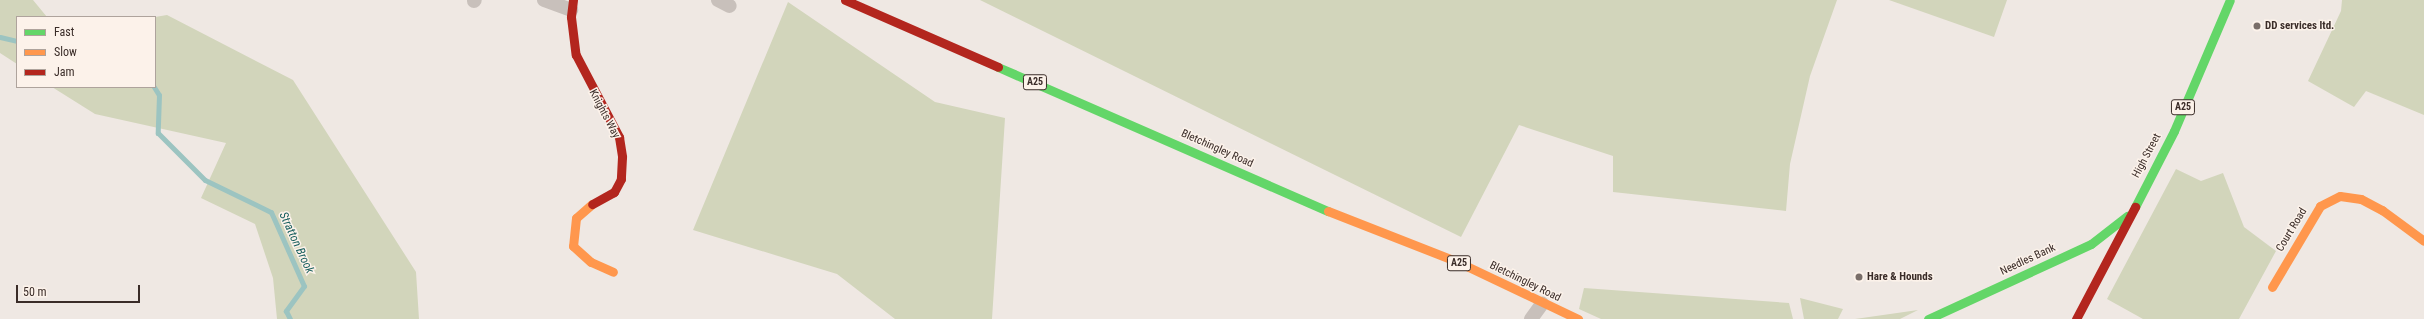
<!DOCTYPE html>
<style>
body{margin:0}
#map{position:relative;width:2424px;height:319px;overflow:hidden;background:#efe8e3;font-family:"Roboto Condensed",sans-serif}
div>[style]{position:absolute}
.green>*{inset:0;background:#d2d5bb}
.stream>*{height:5px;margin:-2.5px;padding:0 2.5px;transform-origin:2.5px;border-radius:2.5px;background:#9cc4c1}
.street>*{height:14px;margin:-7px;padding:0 7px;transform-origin:7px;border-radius:7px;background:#c8c0bb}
.fast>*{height:9px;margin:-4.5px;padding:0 4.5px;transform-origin:4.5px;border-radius:4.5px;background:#63d668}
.slow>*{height:9px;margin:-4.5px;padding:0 4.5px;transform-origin:4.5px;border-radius:4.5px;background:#ff974d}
.jam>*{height:9px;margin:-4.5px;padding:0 4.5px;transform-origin:4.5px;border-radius:4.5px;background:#b3261e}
.dots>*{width:11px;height:11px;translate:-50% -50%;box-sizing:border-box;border:2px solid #fcf2ea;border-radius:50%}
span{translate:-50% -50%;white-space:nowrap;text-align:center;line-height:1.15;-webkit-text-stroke:3px #fcf2ea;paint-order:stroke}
.shield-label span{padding:1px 3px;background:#fcf2ea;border:1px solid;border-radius:3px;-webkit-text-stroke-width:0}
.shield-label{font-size:10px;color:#3a2c28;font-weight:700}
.poi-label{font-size:11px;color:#3a2c28;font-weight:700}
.left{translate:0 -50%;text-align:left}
.street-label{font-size:11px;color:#3a2c28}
.water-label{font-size:12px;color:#19605f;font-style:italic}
.legend{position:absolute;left:16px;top:16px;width:140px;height:72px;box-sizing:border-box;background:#fcf2ea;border:1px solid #aea39c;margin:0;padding:5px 7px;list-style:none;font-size:12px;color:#3a2c28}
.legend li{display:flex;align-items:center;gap:8px;height:20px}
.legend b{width:20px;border:1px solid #aea39c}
.scale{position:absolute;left:16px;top:285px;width:124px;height:18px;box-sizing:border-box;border:2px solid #3a2c28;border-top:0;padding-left:5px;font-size:12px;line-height:14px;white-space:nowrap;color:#3a2c28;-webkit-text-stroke:3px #fcf2ea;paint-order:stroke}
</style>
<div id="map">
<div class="green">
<div style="clip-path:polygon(0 0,33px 0,47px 17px,17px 17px,17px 64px,0 53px)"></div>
<div style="clip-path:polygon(980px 0,1837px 0,1810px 76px,1790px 164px,1786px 211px,1613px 192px,1613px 156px,1519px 125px,1461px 237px)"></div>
<div style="clip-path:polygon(1889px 0,2007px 0,1994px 37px)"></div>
<div style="clip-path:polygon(2342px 0,2424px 0,2424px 115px,2366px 91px,2354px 107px,2308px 81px,2341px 11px)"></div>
<div style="clip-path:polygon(788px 2px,935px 102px,1005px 118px,992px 319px,895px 319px,837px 274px,693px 230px)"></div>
<div style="clip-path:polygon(167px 15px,293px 80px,416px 272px,419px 319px,277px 319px,273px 278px,255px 224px,201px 198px,226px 143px,95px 114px,52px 87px,155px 87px,155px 17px)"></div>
<div style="clip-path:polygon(2176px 169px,2201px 181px,2223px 173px,2244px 227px,2276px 251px,2239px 319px,2143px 319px,2107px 299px)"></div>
<div style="clip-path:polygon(1584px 288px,1789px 303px,1793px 319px,1601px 319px,1579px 309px)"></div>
<div style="clip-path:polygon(1800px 298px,1843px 309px,1838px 319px,1804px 319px)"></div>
<div style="clip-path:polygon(1918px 310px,1900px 319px,1855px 319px)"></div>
</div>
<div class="stream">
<div style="left:0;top:37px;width:17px;rotate:13deg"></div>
<div style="left:154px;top:87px;width:9px;rotate:58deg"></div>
<div style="left:159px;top:95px;width:38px;rotate:92deg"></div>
<div style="left:158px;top:133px;width:66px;rotate:45deg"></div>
<div style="left:205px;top:180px;width:73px;rotate:25.9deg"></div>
<div style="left:271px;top:212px;width:81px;rotate:66deg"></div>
<div style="left:304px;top:286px;width:31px;rotate:126deg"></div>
<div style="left:286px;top:311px;width:9px;rotate:63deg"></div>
</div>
<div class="street">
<div style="left:544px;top:0;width:29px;rotate:20deg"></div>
<div style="left:718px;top:0;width:13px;rotate:27deg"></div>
<div style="left:474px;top:1px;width:1px;rotate:-45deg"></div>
<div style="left:1531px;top:319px;width:19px;rotate:-54deg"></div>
</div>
<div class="fast">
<div style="left:998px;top:67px;width:360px;rotate:23.6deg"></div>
<div style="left:2135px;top:207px;width:85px;rotate:-62.8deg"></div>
<div style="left:2174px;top:131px;width:142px;rotate:-66.9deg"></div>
<div style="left:1928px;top:319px;width:179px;rotate:-24.7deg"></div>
<div style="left:2091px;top:244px;width:46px;rotate:-37.9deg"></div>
</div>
<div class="slow">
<div style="left:592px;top:204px;width:21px;rotate:139deg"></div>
<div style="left:576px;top:218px;width:28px;rotate:96deg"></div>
<div style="left:573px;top:246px;width:24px;rotate:42deg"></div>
<div style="left:591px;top:262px;width:24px;rotate:24deg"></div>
<div style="left:1328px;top:211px;width:140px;rotate:21.4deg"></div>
<div style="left:1458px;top:262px;width:133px;rotate:25.4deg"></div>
<div style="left:2272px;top:287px;width:94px;rotate:-59.3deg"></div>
<div style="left:2320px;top:206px;width:22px;rotate:-27deg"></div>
<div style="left:2340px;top:196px;width:21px;rotate:8deg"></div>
<div style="left:2361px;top:199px;width:24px;rotate:28deg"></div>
<div style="left:2382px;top:210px;width:52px;rotate:36.4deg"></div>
</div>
<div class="jam">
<div style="left:573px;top:0;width:17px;rotate:97deg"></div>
<div style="left:571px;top:17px;width:38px;rotate:83deg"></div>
<div style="left:576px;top:55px;width:93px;rotate:62.3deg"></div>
<div style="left:619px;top:137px;width:20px;rotate:81deg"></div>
<div style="left:622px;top:157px;width:22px;rotate:93deg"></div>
<div style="left:621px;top:179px;width:15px;rotate:118deg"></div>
<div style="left:614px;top:192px;width:25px;rotate:151deg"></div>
<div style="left:845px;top:0;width:167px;rotate:23.6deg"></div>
<div style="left:2076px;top:319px;width:127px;rotate:-62.2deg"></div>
</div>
<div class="dots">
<div style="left:2257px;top:26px;background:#796e69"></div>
<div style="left:1859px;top:277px;background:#796e69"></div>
</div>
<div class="shield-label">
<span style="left:1035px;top:82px">A25</span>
<span style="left:2183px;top:107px">A25</span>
<span style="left:1459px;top:263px">A25</span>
</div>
<div class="poi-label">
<span class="left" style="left:2265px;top:26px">DD services ltd.</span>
<span class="left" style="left:1867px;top:277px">Hare &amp; Hounds</span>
</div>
<div class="street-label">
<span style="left:604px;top:114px;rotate:62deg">Knights Way</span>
<span style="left:1217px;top:149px;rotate:24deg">Bletchingley Road</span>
<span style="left:2147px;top:156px;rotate:-62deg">High Street</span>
<span style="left:2292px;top:230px;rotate:-59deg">Court Road</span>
<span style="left:2028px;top:260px;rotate:-25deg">Needles Bank</span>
<span style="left:1525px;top:282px;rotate:26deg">Bletchingley Road</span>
</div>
<div class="water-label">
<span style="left:296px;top:243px;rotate:65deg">Stratton Brook</span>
</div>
<ul class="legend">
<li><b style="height:5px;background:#63d668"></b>Fast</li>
<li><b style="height:5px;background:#ff974d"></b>Slow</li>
<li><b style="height:5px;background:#b3261e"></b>Jam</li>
</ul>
<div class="scale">50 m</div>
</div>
